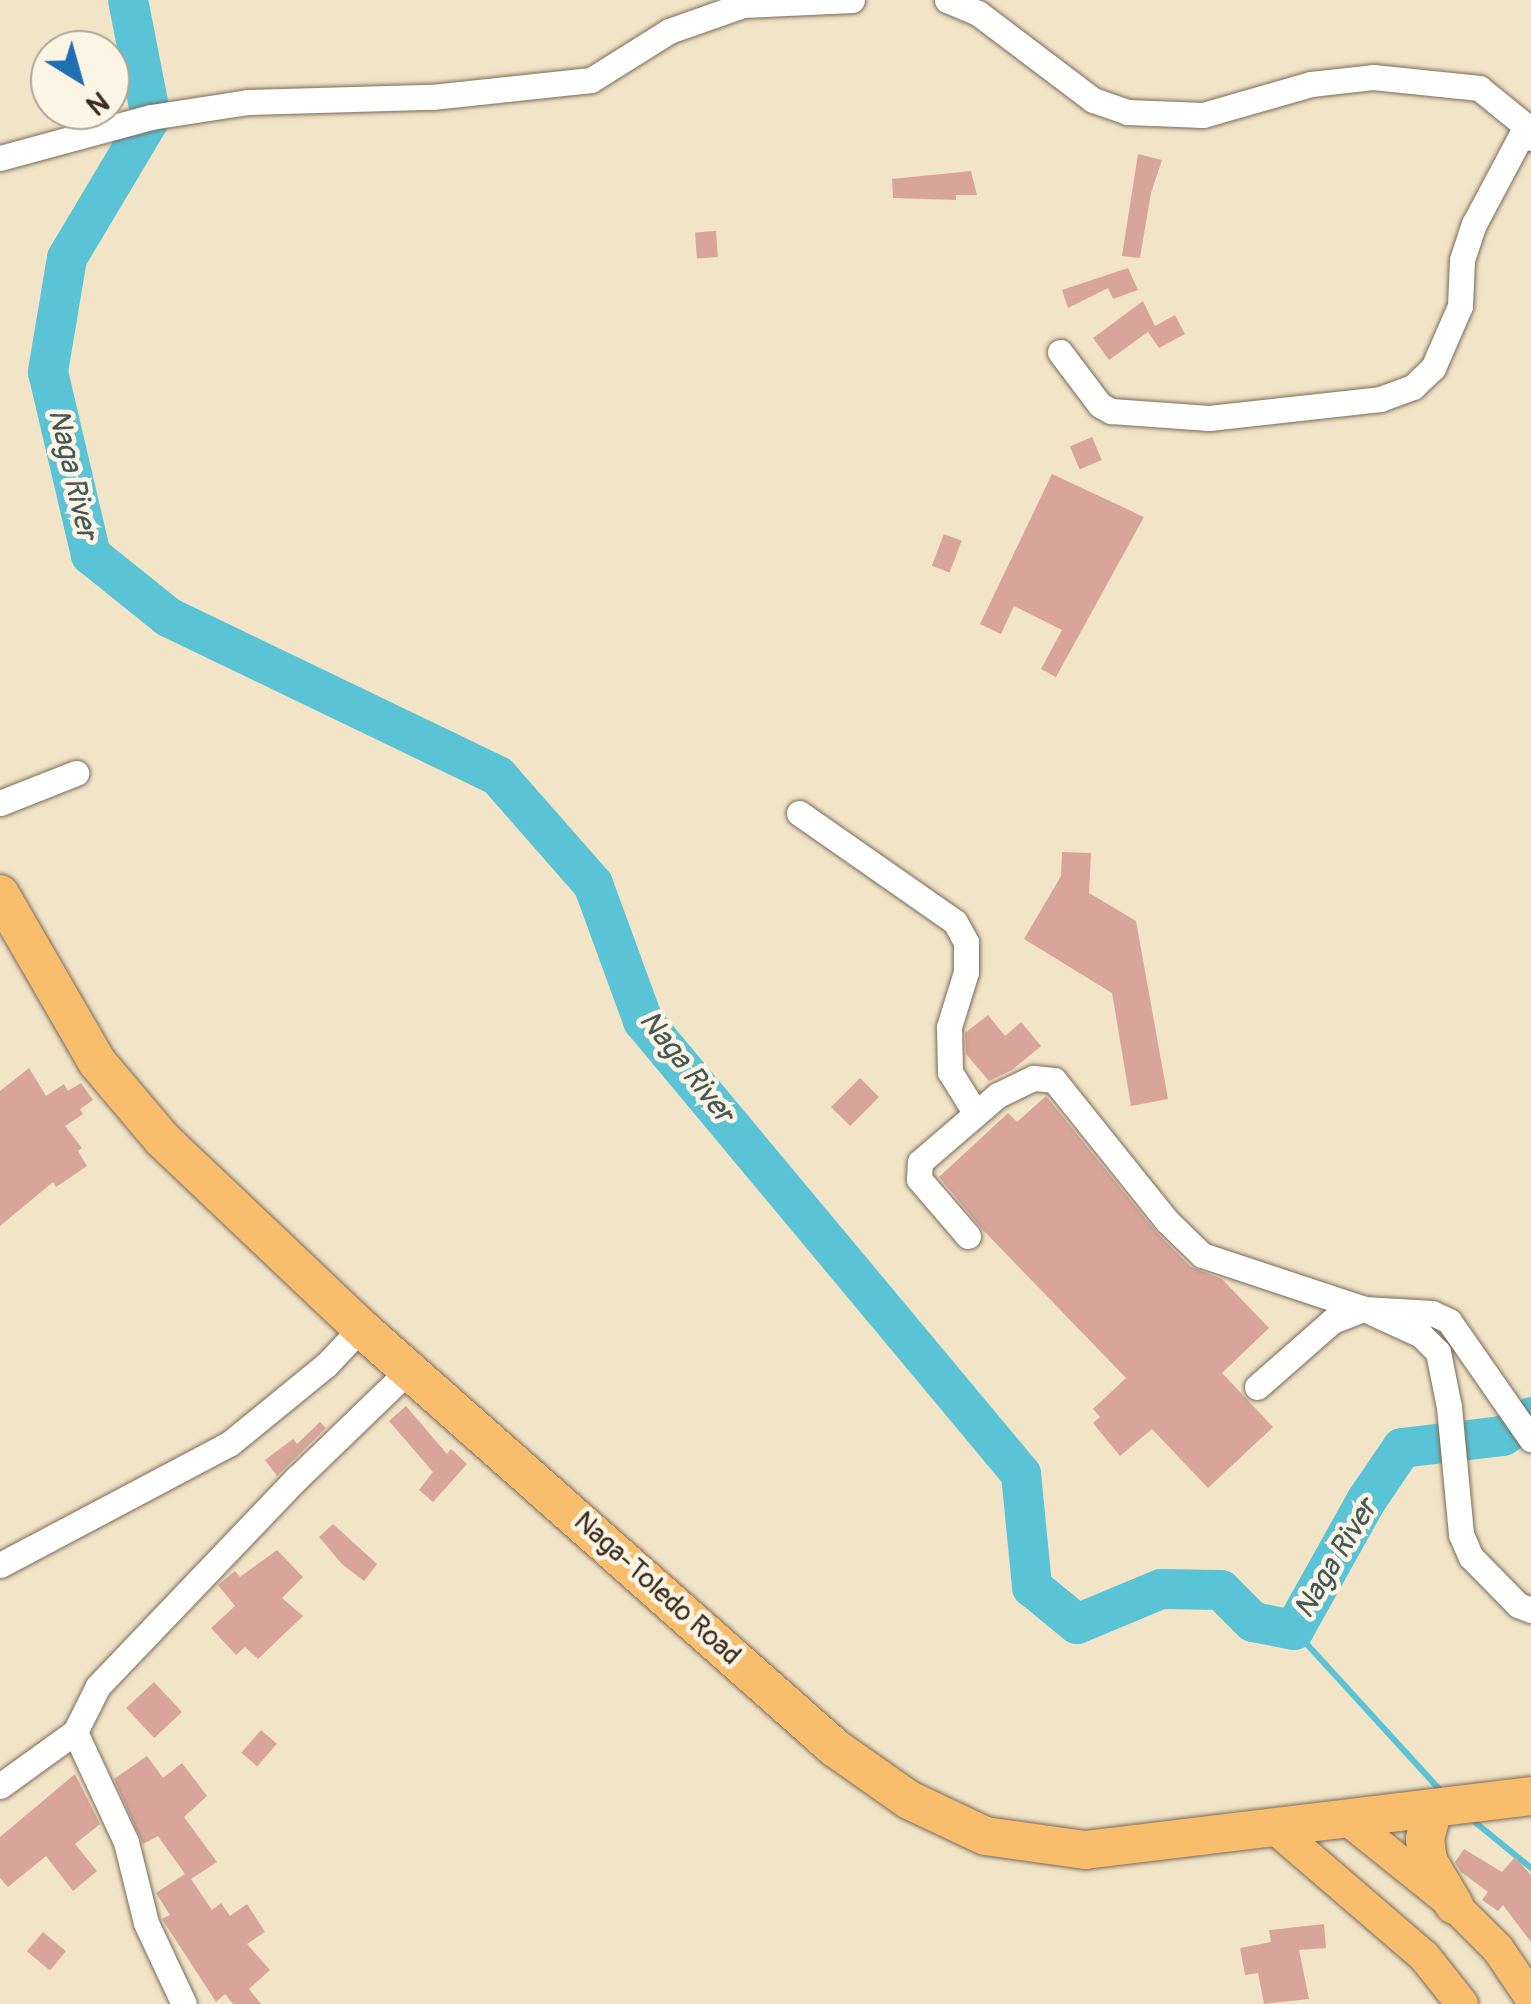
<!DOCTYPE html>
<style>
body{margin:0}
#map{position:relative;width:1531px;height:2004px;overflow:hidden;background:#f2e4c7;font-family:Pangolin,sans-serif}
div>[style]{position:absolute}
.stream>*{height:6px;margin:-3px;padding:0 3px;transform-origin:3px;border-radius:3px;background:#5ac4d6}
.river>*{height:40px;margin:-20px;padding:0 20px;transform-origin:20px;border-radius:20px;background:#5ac4d6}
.building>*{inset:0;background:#d9a59b;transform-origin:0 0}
.roads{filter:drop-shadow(0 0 2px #7b6b59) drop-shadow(0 0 2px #7b6b59)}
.minor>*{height:25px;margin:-12.5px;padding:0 12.5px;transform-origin:12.5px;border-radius:12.5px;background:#fff}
.major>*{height:32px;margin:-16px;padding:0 16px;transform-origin:16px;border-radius:16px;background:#f9be6d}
.highway>*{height:38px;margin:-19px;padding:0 19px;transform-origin:19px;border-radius:19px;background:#f9be6d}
span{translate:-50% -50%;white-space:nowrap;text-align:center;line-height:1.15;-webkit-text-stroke:9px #fcf5e5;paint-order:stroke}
.street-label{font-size:28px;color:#3b2a1e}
.water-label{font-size:30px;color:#445855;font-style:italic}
.north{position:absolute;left:30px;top:30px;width:100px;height:100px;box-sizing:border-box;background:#fcf5e5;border:2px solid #afa495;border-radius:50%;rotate:143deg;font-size:28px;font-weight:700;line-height:40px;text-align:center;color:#3b2a1e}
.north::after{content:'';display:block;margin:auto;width:35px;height:45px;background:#1f6fb2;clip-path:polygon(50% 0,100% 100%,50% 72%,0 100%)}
</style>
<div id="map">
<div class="stream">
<div style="left:1294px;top:1630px;width:221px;rotate:47.6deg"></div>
<div style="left:1470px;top:1818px;width:79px;rotate:39.3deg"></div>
</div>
<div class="river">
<div style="left:128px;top:0;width:119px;rotate:78.9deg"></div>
<div style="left:151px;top:117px;width:164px;rotate:120.8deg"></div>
<div style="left:67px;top:258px;width:116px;rotate:99.5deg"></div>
<div style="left:48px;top:372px;width:188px;rotate:76.8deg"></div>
<div style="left:91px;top:555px;width:99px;rotate:38.8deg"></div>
<div style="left:168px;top:617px;width:366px;rotate:25.7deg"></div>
<div style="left:498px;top:776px;width:144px;rotate:48.7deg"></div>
<div style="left:593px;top:884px;width:146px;rotate:69.9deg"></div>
<div style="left:643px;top:1021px;width:590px;rotate:50.16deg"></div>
<div style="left:1021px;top:1474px;width:114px;rotate:84.4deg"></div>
<div style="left:1032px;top:1587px;width:58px;rotate:39.4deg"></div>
<div style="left:1077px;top:1624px;width:91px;rotate:-22.6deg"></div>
<div style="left:1161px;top:1589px;width:60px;rotate:1deg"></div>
<div style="left:1221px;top:1590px;width:45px;rotate:45deg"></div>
<div style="left:1253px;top:1622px;width:42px;rotate:11deg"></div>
<div style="left:1294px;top:1630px;width:148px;rotate:-60.8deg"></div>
<div style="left:1366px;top:1501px;width:64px;rotate:-55.8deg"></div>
<div style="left:1402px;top:1448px;width:102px;rotate:-6.8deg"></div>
<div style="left:1503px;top:1436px;width:34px;rotate:-34deg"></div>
</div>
<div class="building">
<div style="clip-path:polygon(1138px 154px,1162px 160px,1151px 193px,1140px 258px,1122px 256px)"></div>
<div style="clip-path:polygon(971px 171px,977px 195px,956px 195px,956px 200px,893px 198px,892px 179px)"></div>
<div style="left:716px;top:231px;width:26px;height:21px;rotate:86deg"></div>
<div style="clip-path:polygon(1128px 268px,1138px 290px,1113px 299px,1108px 288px,1068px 308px,1062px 290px)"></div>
<div style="clip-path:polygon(1143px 301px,1155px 326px,1175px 315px,1185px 334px,1159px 348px,1148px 332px,1109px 360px,1093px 338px)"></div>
<div style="left:1092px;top:437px;width:25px;height:24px;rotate:67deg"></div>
<div style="clip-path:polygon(1052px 474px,1144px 517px,1056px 677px,1041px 669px,1062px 630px,1014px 606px,1001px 634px,980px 624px)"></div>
<div style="left:944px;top:534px;width:19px;height:34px;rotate:21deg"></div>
<div style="clip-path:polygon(1062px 852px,1091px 853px,1089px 893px,1136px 921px,1168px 1099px,1131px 1106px,1112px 993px,1024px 939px,1061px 876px)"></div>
<div style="clip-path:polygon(988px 1015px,1005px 1036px,1021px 1022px,1041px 1046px,1012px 1070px,989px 1081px,966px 1054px,965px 1033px)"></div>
<div style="clip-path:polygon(29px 1068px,46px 1096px,64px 1084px,68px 1091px,81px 1083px,93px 1100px,80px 1109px,83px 1114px,65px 1126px,82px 1148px,78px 1151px,87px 1166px,56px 1187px,53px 1182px,0 1226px,0 1091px)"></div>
<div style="left:860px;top:1078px;width:27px;height:41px;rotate:45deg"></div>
<div style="clip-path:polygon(1046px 1096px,1156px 1232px,1191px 1267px,1222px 1279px,1269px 1328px,1222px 1373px,1273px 1427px,1208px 1488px,1152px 1429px,1120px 1456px,1093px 1423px,1100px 1417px,1093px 1409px,1126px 1378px,983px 1230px,939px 1177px,1008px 1113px,1017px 1122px)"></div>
<div style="clip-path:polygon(406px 1406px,447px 1454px,451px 1449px,467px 1464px,433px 1502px,419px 1490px,433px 1472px,389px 1421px)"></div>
<div style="clip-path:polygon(320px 1422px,326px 1428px,277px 1476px,265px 1460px,293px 1439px,297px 1444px)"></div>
<div style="clip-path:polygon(333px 1524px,377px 1564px,364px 1581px,342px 1564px,319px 1537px)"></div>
<div style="clip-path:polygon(277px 1550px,303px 1577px,282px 1598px,303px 1616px,258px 1659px,245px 1647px,236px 1655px,211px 1628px,235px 1606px,218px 1585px,235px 1571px,240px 1577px)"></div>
<div style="left:154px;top:1682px;width:41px;height:38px;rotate:47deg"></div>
<div style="left:261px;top:1730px;width:21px;height:30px;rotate:41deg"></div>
<div style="clip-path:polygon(147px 1756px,163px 1778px,182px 1763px,207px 1796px,184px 1817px,217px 1862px,191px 1879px,212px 1910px,221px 1903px,230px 1916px,247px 1904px,265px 1932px,247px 1944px,270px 1970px,249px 1989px,261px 2004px,233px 2004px,225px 1994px,216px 2002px,162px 1919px,170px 1915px,156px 1893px,185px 1874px,158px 1836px,143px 1844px,114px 1779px)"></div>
<div style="clip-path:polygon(75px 1774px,100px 1824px,75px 1844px,97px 1871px,73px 1891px,46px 1856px,8px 1887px,0 1878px,0 1837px)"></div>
<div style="clip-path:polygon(1464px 1849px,1502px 1872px,1515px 1857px,1531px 1875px,1531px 1942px,1503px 1905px,1498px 1911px,1482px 1900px,1488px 1892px,1461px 1872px,1455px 1862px)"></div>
<div style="clip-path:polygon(1324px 1924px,1326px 1948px,1299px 1950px,1309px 1999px,1264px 2004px,1258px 1973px,1245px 1975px,1240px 1948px,1271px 1942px,1269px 1930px)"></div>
<div style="left:43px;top:1932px;width:30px;height:25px;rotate:40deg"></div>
</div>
<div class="roads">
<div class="minor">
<div style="left:947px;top:0;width:34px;rotate:23deg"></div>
<div style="left:978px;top:13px;width:144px;rotate:37.1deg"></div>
<div style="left:1093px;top:100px;width:36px;rotate:19deg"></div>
<div style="left:1127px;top:112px;width:76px;rotate:2.3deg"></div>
<div style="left:1203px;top:115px;width:112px;rotate:-16deg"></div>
<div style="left:1311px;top:84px;width:62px;rotate:-6.4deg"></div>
<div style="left:1373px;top:77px;width:107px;rotate:5.9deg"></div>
<div style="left:1479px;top:88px;width:60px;rotate:39deg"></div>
<div style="left:1526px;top:126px;width:13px;rotate:67deg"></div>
<div style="left:0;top:158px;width:156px;rotate:-15.2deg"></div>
<div style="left:151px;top:117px;width:98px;rotate:-8.8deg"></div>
<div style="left:248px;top:102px;width:184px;rotate:-1.6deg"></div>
<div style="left:432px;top:97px;width:160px;rotate:-6.1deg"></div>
<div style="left:591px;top:80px;width:92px;rotate:-32.1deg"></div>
<div style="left:669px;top:31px;width:78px;rotate:-19.4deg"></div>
<div style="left:743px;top:5px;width:109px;rotate:-2.6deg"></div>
<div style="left:1060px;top:352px;width:66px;rotate:53deg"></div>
<div style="left:1100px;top:405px;width:13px;rotate:29deg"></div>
<div style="left:1111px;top:411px;width:98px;rotate:4.1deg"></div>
<div style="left:1209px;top:418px;width:172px;rotate:-6.3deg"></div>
<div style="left:1380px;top:399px;width:35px;rotate:-20deg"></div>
<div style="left:1413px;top:387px;width:28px;rotate:-44deg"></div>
<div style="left:1433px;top:368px;width:68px;rotate:-66.5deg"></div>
<div style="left:1460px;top:306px;width:46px;rotate:-87.5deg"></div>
<div style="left:1462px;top:260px;width:38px;rotate:-72deg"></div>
<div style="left:1474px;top:224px;width:111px;rotate:-62deg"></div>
<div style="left:0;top:803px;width:82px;rotate:-21.5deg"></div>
<div style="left:799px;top:813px;width:190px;rotate:34.9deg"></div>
<div style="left:955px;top:922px;width:23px;rotate:61deg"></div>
<div style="left:966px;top:942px;width:30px;rotate:90deg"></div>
<div style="left:966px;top:972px;width:58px;rotate:107.2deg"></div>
<div style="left:949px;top:1027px;width:45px;rotate:88.7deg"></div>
<div style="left:950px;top:1072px;width:49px;rotate:58.2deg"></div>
<div style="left:968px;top:1236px;width:75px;rotate:-130.7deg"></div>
<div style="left:919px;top:1179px;width:17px;rotate:-87deg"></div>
<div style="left:920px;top:1162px;width:103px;rotate:-40.7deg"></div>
<div style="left:998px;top:1095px;width:39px;rotate:-26deg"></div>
<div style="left:1033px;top:1078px;width:21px;rotate:5deg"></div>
<div style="left:1054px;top:1080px;width:181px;rotate:51.3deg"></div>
<div style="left:1167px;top:1221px;width:49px;rotate:44.2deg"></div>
<div style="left:1202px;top:1255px;width:171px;rotate:18.4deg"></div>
<div style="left:1364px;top:1309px;width:68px;rotate:3.4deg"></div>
<div style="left:1432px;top:1313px;width:19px;rotate:25deg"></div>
<div style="left:1449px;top:1321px;width:144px;rotate:55.2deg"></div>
<div style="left:1257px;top:1387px;width:100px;rotate:-41.3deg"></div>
<div style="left:1332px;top:1321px;width:34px;rotate:-21deg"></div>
<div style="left:1364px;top:1309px;width:63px;rotate:24.5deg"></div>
<div style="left:1421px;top:1335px;width:24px;rotate:45deg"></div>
<div style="left:1438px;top:1352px;width:56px;rotate:78.7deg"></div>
<div style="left:1449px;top:1407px;width:128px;rotate:84.6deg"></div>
<div style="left:1461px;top:1534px;width:25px;rotate:67deg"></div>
<div style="left:1471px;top:1557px;width:67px;rotate:45.6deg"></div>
<div style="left:1518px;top:1605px;width:14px;rotate:21deg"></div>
<div style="left:0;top:1565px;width:259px;rotate:-27.9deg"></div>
<div style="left:229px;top:1444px;width:125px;rotate:-39.2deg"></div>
<div style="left:326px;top:1365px;width:51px;rotate:-46.6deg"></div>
<div style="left:75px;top:1732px;width:121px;rotate:65.1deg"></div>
<div style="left:126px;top:1842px;width:83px;rotate:76.1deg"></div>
<div style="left:146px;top:1923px;width:89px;rotate:64.9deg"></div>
<div style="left:0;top:1786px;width:92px;rotate:-35.8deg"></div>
<div style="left:75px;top:1732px;width:51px;rotate:-63.4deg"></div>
<div style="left:98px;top:1686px;width:288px;rotate:-46.3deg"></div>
<div style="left:297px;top:1478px;width:156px;rotate:-44deg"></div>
</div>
<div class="major">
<div style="left:1347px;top:1819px;width:137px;rotate:38.8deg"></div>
<div style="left:1454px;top:1905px;width:62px;rotate:45deg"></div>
<div style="left:1498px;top:1949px;width:59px;rotate:56deg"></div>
<div style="left:1275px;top:1828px;width:196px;rotate:40.7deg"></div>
<div style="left:1424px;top:1956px;width:61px;rotate:51.6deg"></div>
</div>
<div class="highway">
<div style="left:0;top:894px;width:194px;rotate:60deg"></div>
<div style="left:97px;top:1062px;width:101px;rotate:49.8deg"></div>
<div style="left:162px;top:1139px;width:274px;rotate:43.5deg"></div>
<div style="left:361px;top:1328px;width:633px;rotate:41.54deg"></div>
<div style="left:835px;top:1748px;width:90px;rotate:35.1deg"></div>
<div style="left:909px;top:1800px;width:84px;rotate:25.3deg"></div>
<div style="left:985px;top:1836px;width:101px;rotate:8deg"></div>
<div style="left:1085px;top:1850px;width:449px;rotate:-6.9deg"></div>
<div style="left:1433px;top:1809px;width:31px;rotate:105deg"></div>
<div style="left:1425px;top:1839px;width:22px;rotate:82deg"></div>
<div style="left:1428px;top:1861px;width:51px;rotate:59.4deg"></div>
</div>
</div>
<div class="street-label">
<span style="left:657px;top:1589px;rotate:42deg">Naga-Toledo Road</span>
</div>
<div class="water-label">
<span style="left:72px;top:474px;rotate:77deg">Naga River</span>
<span style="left:686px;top:1067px;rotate:52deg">Naga River</span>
<span style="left:1336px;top:1559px;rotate:-59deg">Naga River</span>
</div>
<div class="north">N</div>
</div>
